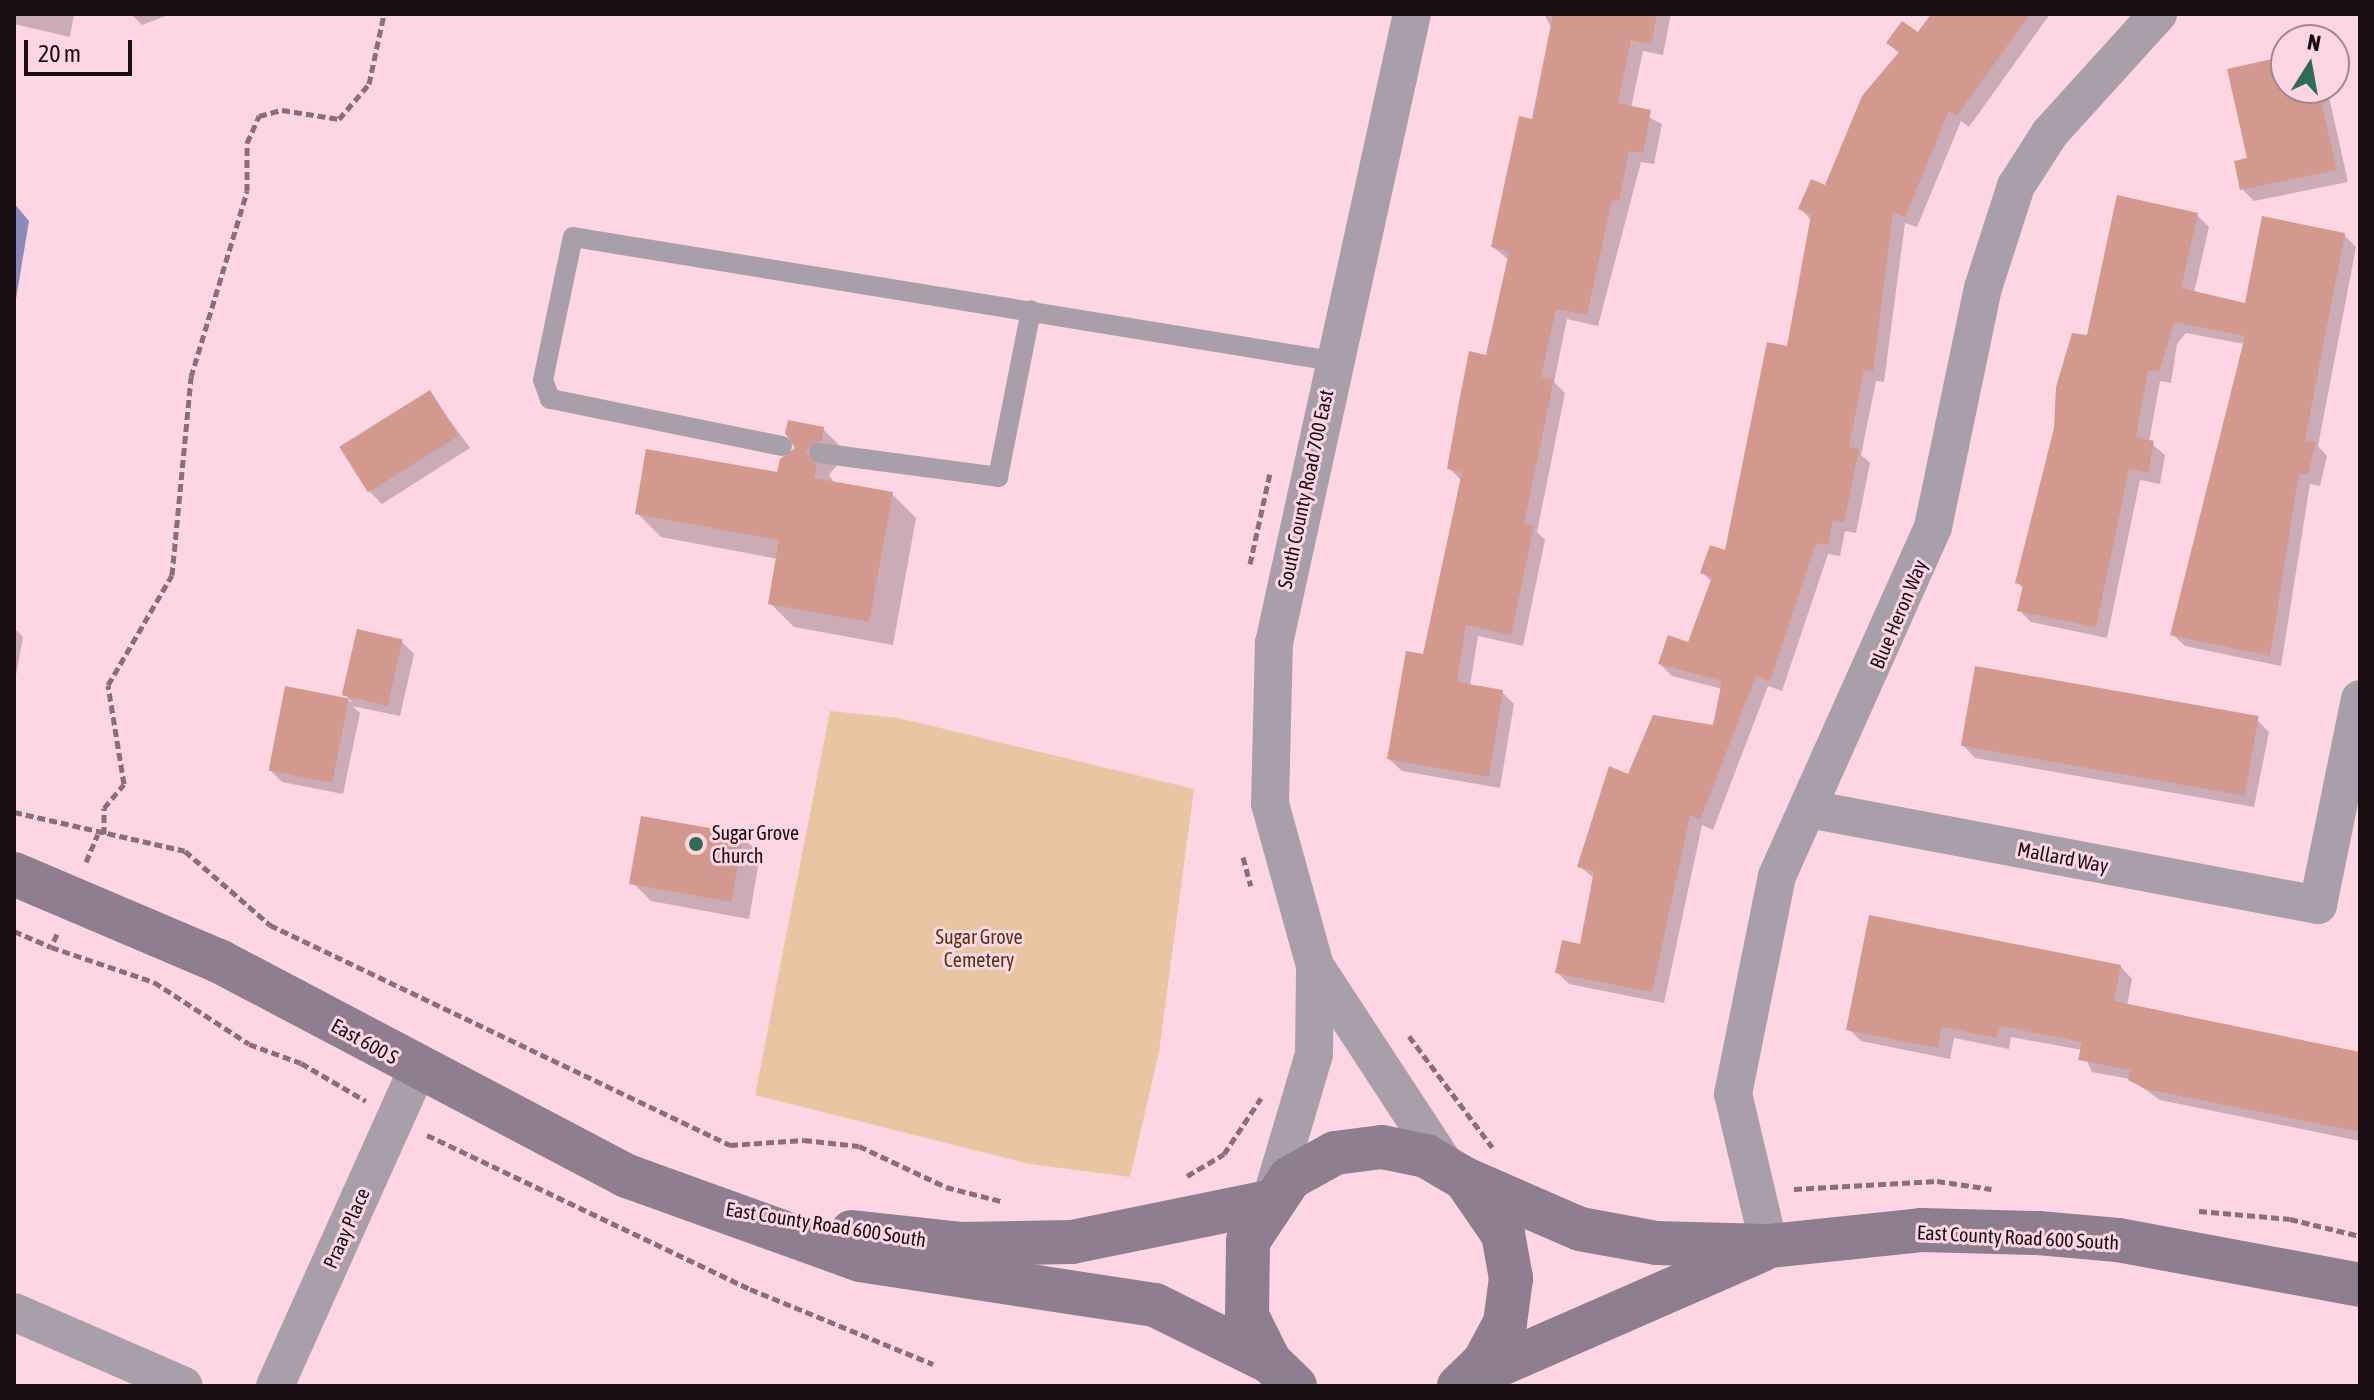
<!DOCTYPE html>
<style>
body{margin:0}
#map{position:relative;width:2374px;height:1400px;overflow:hidden;background:#fed6e3;font-family:"Asap Condensed",sans-serif}
div>[style]{position:absolute}
.green>*{inset:0;background:#e9c5a3}
.water>*{inset:0;background:#8c89bb}
.shadow>*{inset:0;background:#0003}
.building>*{inset:0;background:#d4998e;transform-origin:0 0}
.path>*{height:5px;margin-top:-2.5px;transform-origin:0;background:repeating-linear-gradient(90deg,#896f78 0 8px,transparent 0 12px)}
.lane>*{height:20px;margin:-10px;padding:0 10px;transform-origin:10px;border-radius:10px;background:#a99fab}
.street>*{height:38px;margin:-19px;padding:0 19px;transform-origin:19px;border-radius:19px;background:#a99fab}
.secondary>*{height:44px;margin:-22px;padding:0 22px;transform-origin:22px;border-radius:22px;background:#8e7e90}
.dots>*{width:22px;height:22px;translate:-50% -50%;box-sizing:border-box;border:4px solid #fed6e3;border-radius:50%}
span{translate:-50% -50%;white-space:nowrap;text-align:center;line-height:1.15;-webkit-text-stroke:6px #fed6e3;paint-order:stroke}
.street-label{font-size:20px;color:#1a0d12}
.poi-label{font-size:20px;color:#1a0d12}
.left{translate:0 -50%;text-align:left}
.park-label{font-size:20px;color:#513414}
.frame{position:absolute;inset:0;border:16px solid #1a0d12;pointer-events:none}
.north{position:absolute;left:2270px;top:24px;width:80px;height:80px;box-sizing:border-box;background:#fed6e3;border:2px solid #a3868f;border-radius:50%;rotate:11deg;font-size:22px;font-weight:700;line-height:32px;text-align:center;color:#1a0d12}
.north::after{content:'';display:block;margin:auto;width:28px;height:36px;background:#2f6c57;clip-path:polygon(50% 0,100% 100%,50% 72%,0 100%)}
.scale{position:absolute;left:24px;top:40px;width:108px;height:36px;box-sizing:border-box;border:4px solid #1a0d12;border-top:0;padding-left:10px;font-size:24px;line-height:28px;white-space:nowrap;color:#1a0d12;-webkit-text-stroke:6px #fed6e3;paint-order:stroke}
</style>
<div id="map">
<div class="green">
<div style="clip-path:polygon(830px 711px,899px 718px,1194px 789px,1159px 1052px,1130px 1177px,1030px 1164px,755px 1095px)"></div>
</div>
<div class="water">
<div style="clip-path:polygon(14px 203px,29px 221px,14px 311px)"></div>
</div>
<div class="shadow">
<div style="clip-path:polygon(14px 14px,74px 14px,70px 37px,14px 24px)"></div>
<div style="clip-path:polygon(131px 14px,171px 14px,142px 25px)"></div>
<div style="clip-path:polygon(1544px 14px,1671px 14px,1663px 55px,1643px 51px,1631px 108px,1662px 124px,1654px 164px,1641px 162px,1598px 326px,1567px 319px,1554px 382px,1565px 393px,1537px 532px,1545px 540px,1523px 646px,1478px 636px,1470px 686px,1502px 692px,1514px 704px,1500px 788px,1402px 771px,1389px 759px,1425px 656px,1462px 481px,1450px 469px,1488px 357px,1509px 260px,1493px 247px,1534px 121px,1552px 29px)"></div>
<div style="clip-path:polygon(1933px 14px,2050px 14px,1969px 127px,1961px 121px,1917px 227px,1905px 223px,1884px 382px,1876px 381px,1861px 455px,1870px 463px,1856px 533px,1845px 531px,1840px 556px,1828px 554px,1782px 691px,1768px 686px,1713px 830px,1702px 825px,1664px 1003px,1569px 984px,1557px 972px,1581px 947px,1595px 879px,1579px 866px,1629px 777px,1715px 727px,1722px 689px,1672px 676px,1660px 664px,1690px 644px,1712px 582px,1703px 573px,1726px 553px,1789px 348px,1812px 221px,1800px 208px,1826px 187px,1900px 54px,1888px 43px,1919px 35px)"></div>
<div style="clip-path:polygon(2286px 58px,2286px 88px,2327px 88px,2348px 182px,2254px 201px,2242px 189px)"></div>
<div style="clip-path:polygon(2197px 215px,2209px 227px,2194px 293px,2247px 306px,2344px 235px,2356px 247px,2318px 446px,2327px 456px,2320px 486px,2310px 484px,2281px 666px,2185px 646px,2172px 634px,2245px 344px,2186px 333px,2177px 344px,2171px 383px,2160px 381px,2149px 442px,2165px 455px,2160px 484px,2140px 480px,2107px 638px,2031px 622px,2019px 610px,2024px 589px,2018px 583px,2088px 338px)"></div>
<div style="clip-path:polygon(430px 393px,470px 448px,382px 504px,370px 492px)"></div>
<div style="clip-path:polygon(823px 429px,847px 453px,829px 475px,835px 484px,892px 494px,916px 518px,893px 645px,794px 627px,770px 603px,778px 559px,661px 537px,637px 513px,779px 475px)"></div>
<div style="clip-path:polygon(14px 628px,23px 637px,14px 686px)"></div>
<div style="clip-path:polygon(402px 642px,414px 654px,400px 716px,352px 706px,360px 713px,343px 794px,282px 782px,270px 770px,287px 688px,352px 702px,344px 694px)"></div>
<div style="clip-path:polygon(2257px 720px,2269px 732px,2254px 807px,1975px 758px,1963px 745px)"></div>
<div style="clip-path:polygon(742px 836px,760px 855px,749px 919px,651px 901px,633px 883px)"></div>
<div style="clip-path:polygon(2120px 966px,2132px 979px,2127px 1006px,2360px 1054px,2360px 1141px,2160px 1100px,2130px 1079px,2092px 1072px,2082px 1050px,2011px 1037px,2009px 1049px,1954px 1038px,1950px 1059px,1861px 1041px,1849px 1029px)"></div>
</div>
<div class="building">
<div style="clip-path:polygon(1553px 14px,1657px 14px,1651px 44px,1631px 40px,1618px 103px,1651px 110px,1643px 153px,1629px 151px,1619px 201px,1612px 200px,1587px 315px,1556px 309px,1541px 377px,1554px 379px,1524px 524px,1534px 526px,1511px 635px,1466px 625px,1457px 682px,1503px 690px,1489px 777px,1387px 759px,1406px 651px,1423px 654px,1462px 472px,1447px 469px,1458px 407px,1469px 351px,1486px 355px,1509px 252px,1491px 247px,1519px 116px,1532px 119px)"></div>
<div style="clip-path:polygon(1931px 14px,2030px 14px,1957px 116px,1949px 111px,1905px 217px,1893px 212px,1873px 371px,1864px 370px,1849px 447px,1859px 449px,1844px 522px,1833px 520px,1828px 545px,1816px 543px,1770px 681px,1756px 676px,1700px 820px,1690px 815px,1652px 992px,1555px 973px,1562px 940px,1580px 944px,1594px 871px,1577px 867px,1609px 766px,1628px 774px,1653px 715px,1713px 725px,1722px 681px,1658px 664px,1668px 635px,1688px 642px,1712px 577px,1700px 573px,1710px 545px,1725px 550px,1767px 342px,1787px 346px,1811px 215px,1798px 209px,1811px 179px,1825px 185px,1862px 96px,1899px 52px,1886px 43px,1902px 21px,1918px 32px)"></div>
<div style="clip-path:polygon(2286px 56px,2286px 88px,2318px 88px,2337px 170px,2240px 190px,2234px 161px,2247px 158px,2227px 69px)"></div>
<div style="clip-path:polygon(2117px 195px,2198px 213px,2181px 288px,2245px 303px,2262px 216px,2345px 233px,2305px 440px,2316px 442px,2308px 475px,2299px 473px,2270px 656px,2170px 635px,2245px 336px,2174px 322px,2159px 372px,2148px 370px,2136px 437px,2154px 441px,2148px 473px,2129px 469px,2096px 627px,2017px 611px,2023px 585px,2015px 583px,2054px 428px,2056px 387px,2072px 333px,2087px 335px)"></div>
<div style="left:430px;top:390px;width:54px;height:107px;rotate:58deg"></div>
<div style="clip-path:polygon(788px 420px,824px 427px,822px 440px,806px 451px,817px 466px,814px 478px,893px 492px,869px 622px,768px 604px,779px 540px,635px 514px,646px 449px,777px 472px,780px 459px,795px 448px,785px 433px)"></div>
<div style="left:357px;top:629px;width:47px;height:68px;rotate:13deg"></div>
<div style="left:1975px;top:666px;width:288px;height:81px;rotate:10deg"></div>
<div style="left:285px;top:686px;width:65px;height:86px;rotate:11deg"></div>
<div style="left:641px;top:816px;width:104px;height:69px;rotate:10deg"></div>
<div style="clip-path:polygon(1869px 915px,2121px 965px,2114px 1001px,2360px 1052px,2360px 1132px,2146px 1089px,2128px 1080px,2130px 1070px,2078px 1060px,2082px 1042px,2000px 1026px,1997px 1038px,1942px 1027px,1938px 1048px,1846px 1030px)"></div>
</div>
<div class="path">
<div style="left:1250px;top:564px;width:93px;rotate:-77.6deg"></div>
<div style="left:14px;top:812px;width:175px;rotate:12.8deg"></div>
<div style="left:185px;top:851px;width:113px;rotate:41deg"></div>
<div style="left:270px;top:925px;width:510px;rotate:25.56deg"></div>
<div style="left:730px;top:1145px;width:74px;rotate:-3.9deg"></div>
<div style="left:804px;top:1140px;width:55px;rotate:6.2deg"></div>
<div style="left:859px;top:1146px;width:96px;rotate:25.2deg"></div>
<div style="left:946px;top:1187px;width:57px;rotate:14.3deg"></div>
<div style="left:104px;top:834px;width:26px;rotate:-90deg"></div>
<div style="left:104px;top:808px;width:31px;rotate:-50deg"></div>
<div style="left:124px;top:784px;width:100px;rotate:-99.2deg"></div>
<div style="left:108px;top:685px;width:127px;rotate:-59.8deg"></div>
<div style="left:172px;top:575px;width:199px;rotate:-84.5deg"></div>
<div style="left:191px;top:377px;width:194px;rotate:-73.2deg"></div>
<div style="left:247px;top:191px;width:48px;rotate:-90deg"></div>
<div style="left:247px;top:143px;width:30px;rotate:-66deg"></div>
<div style="left:259px;top:116px;width:24px;rotate:-15deg"></div>
<div style="left:282px;top:110px;width:58px;rotate:9deg"></div>
<div style="left:339px;top:119px;width:46px;rotate:-49.4deg"></div>
<div style="left:369px;top:84px;width:72px;rotate:-77.9deg"></div>
<div style="left:1243px;top:857px;width:30px;rotate:75deg"></div>
<div style="left:86px;top:862px;width:30px;rotate:-67deg"></div>
<div style="left:14px;top:931px;width:40px;rotate:23.4deg"></div>
<div style="left:57px;top:934px;width:14px;rotate:115deg"></div>
<div style="left:51px;top:947px;width:109px;rotate:18.8deg"></div>
<div style="left:154px;top:982px;width:113px;rotate:33.1deg"></div>
<div style="left:249px;top:1044px;width:55px;rotate:20.1deg"></div>
<div style="left:301px;top:1063px;width:75px;rotate:30.3deg"></div>
<div style="left:1409px;top:1036px;width:139px;rotate:53.2deg"></div>
<div style="left:427px;top:1135px;width:358px;rotate:25.5deg"></div>
<div style="left:750px;top:1289px;width:198px;rotate:22.3deg"></div>
<div style="left:1187px;top:1176px;width:43px;rotate:-30.7deg"></div>
<div style="left:1224px;top:1154px;width:67px;rotate:-56.5deg"></div>
<div style="left:1794px;top:1189px;width:143px;rotate:-3.2deg"></div>
<div style="left:1937px;top:1181px;width:55px;rotate:8.4deg"></div>
<div style="left:2199px;top:1211px;width:91px;rotate:5deg"></div>
<div style="left:2290px;top:1219px;width:72px;rotate:13.7deg"></div>
</div>
<div class="lane">
<div style="left:782px;top:446px;width:237px;rotate:-168.5deg"></div>
<div style="left:550px;top:399px;width:20px;rotate:-110deg"></div>
<div style="left:543px;top:380px;width:146px;rotate:-78.2deg"></div>
<div style="left:573px;top:237px;width:770px;rotate:9.27deg"></div>
<div style="left:819px;top:453px;width:181px;rotate:7.6deg"></div>
<div style="left:998px;top:477px;width:170px;rotate:-78.8deg"></div>
</div>
<div class="street">
<div style="left:1809px;top:809px;width:518px;rotate:10.68deg"></div>
<div style="left:2318px;top:905px;width:210px;rotate:-78.5deg"></div>
<div style="left:1315px;top:966px;width:239px;rotate:56.8deg"></div>
<div style="left:1272px;top:1196px;width:148px;rotate:-73.5deg"></div>
<div style="left:1314px;top:1054px;width:88px;rotate:-89.3deg"></div>
<div style="left:1315px;top:966px;width:168px;rotate:-105.5deg"></div>
<div style="left:1270px;top:804px;width:161px;rotate:-88.6deg"></div>
<div style="left:1274px;top:643px;width:644px;rotate:-77.63deg"></div>
<div style="left:1769px;top:1246px;width:156px;rotate:-103.3deg"></div>
<div style="left:1733px;top:1094px;width:222px;rotate:-78.6deg"></div>
<div style="left:1777px;top:876px;width:382px;rotate:-65.9deg"></div>
<div style="left:1933px;top:527px;width:244px;rotate:-78.2deg"></div>
<div style="left:1983px;top:288px;width:107px;rotate:-72.1deg"></div>
<div style="left:2016px;top:186px;width:63px;rotate:-57.3deg"></div>
<div style="left:2050px;top:133px;width:161px;rotate:-47.8deg"></div>
<div style="left:14px;top:1312px;width:185px;rotate:23.5deg"></div>
<div style="left:275px;top:1386px;width:346px;rotate:-65.8deg"></div>
</div>
<div class="secondary">
<div style="left:14px;top:874px;width:223px;rotate:23deg"></div>
<div style="left:219px;top:961px;width:461px;rotate:27.8deg"></div>
<div style="left:627px;top:1176px;width:248px;rotate:19.8deg"></div>
<div style="left:860px;top:1260px;width:298px;rotate:8.7deg"></div>
<div style="left:1155px;top:1305px;width:128px;rotate:26.4deg"></div>
<div style="left:1465px;top:1179px;width:125px;rotate:23.5deg"></div>
<div style="left:1580px;top:1229px;width:77px;rotate:10.4deg"></div>
<div style="left:1656px;top:1243px;width:113px;rotate:1.5deg"></div>
<div style="left:1769px;top:1246px;width:153px;rotate:-6deg"></div>
<div style="left:1921px;top:1230px;width:117px;rotate:1.5deg"></div>
<div style="left:2038px;top:1233px;width:80px;rotate:5deg"></div>
<div style="left:2118px;top:1240px;width:246px;rotate:10.5deg"></div>
<div style="left:852px;top:1232px;width:109px;rotate:6.3deg"></div>
<div style="left:960px;top:1244px;width:112px;rotate:-1deg"></div>
<div style="left:1072px;top:1242px;width:200px;rotate:-11.5deg"></div>
<div style="left:1469px;top:1378px;width:318px;rotate:-23.6deg"></div>
<div style="left:1295px;top:1386px;width:35px;rotate:-136deg"></div>
<div style="left:1270px;top:1362px;width:51px;rotate:-116.6deg"></div>
<div style="left:1247px;top:1316px;width:75px;rotate:-89.2deg"></div>
<div style="left:1248px;top:1241px;width:76px;rotate:-56.3deg"></div>
<div style="left:1290px;top:1178px;width:51px;rotate:-29.1deg"></div>
<div style="left:1335px;top:1153px;width:47px;rotate:-7.3deg"></div>
<div style="left:1382px;top:1147px;width:45px;rotate:11.6deg"></div>
<div style="left:1426px;top:1156px;width:45px;rotate:30.5deg"></div>
<div style="left:1465px;top:1179px;width:67px;rotate:55.4deg"></div>
<div style="left:1503px;top:1234px;width:45px;rotate:79.7deg"></div>
<div style="left:1511px;top:1278px;width:45px;rotate:97.6deg"></div>
<div style="left:1505px;top:1323px;width:44px;rotate:118.3deg"></div>
<div style="left:1484px;top:1362px;width:35px;rotate:136deg"></div>
</div>
<div class="dots">
<div style="left:696px;top:844px;background:#2f6c57"></div>
</div>
<div class="street-label">
<span style="left:1305px;top:489px;rotate:-78deg">South County Road 700 East</span>
<span style="left:1898px;top:614px;rotate:-67deg">Blue Heron Way</span>
<span style="left:2063px;top:857px;rotate:11deg">Mallard Way</span>
<span style="left:365px;top:1041px;rotate:29deg">East 600 S</span>
<span style="left:826px;top:1224px;rotate:9deg">East County Road 600 South</span>
<span style="left:346px;top:1228px;rotate:-66deg">Praay Place</span>
<span style="left:2018px;top:1237px;rotate:3deg">East County Road 600 South</span>
</div>
<div class="poi-label">
<span class="left" style="left:712px;top:844px">Sugar Grove<br>Church</span>
</div>
<div class="park-label">
<span style="left:979px;top:948px">Sugar Grove<br>Cemetery</span>
</div>
<div class="frame"></div>
<div class="north">N</div>
<div class="scale">20 m</div>
</div>
